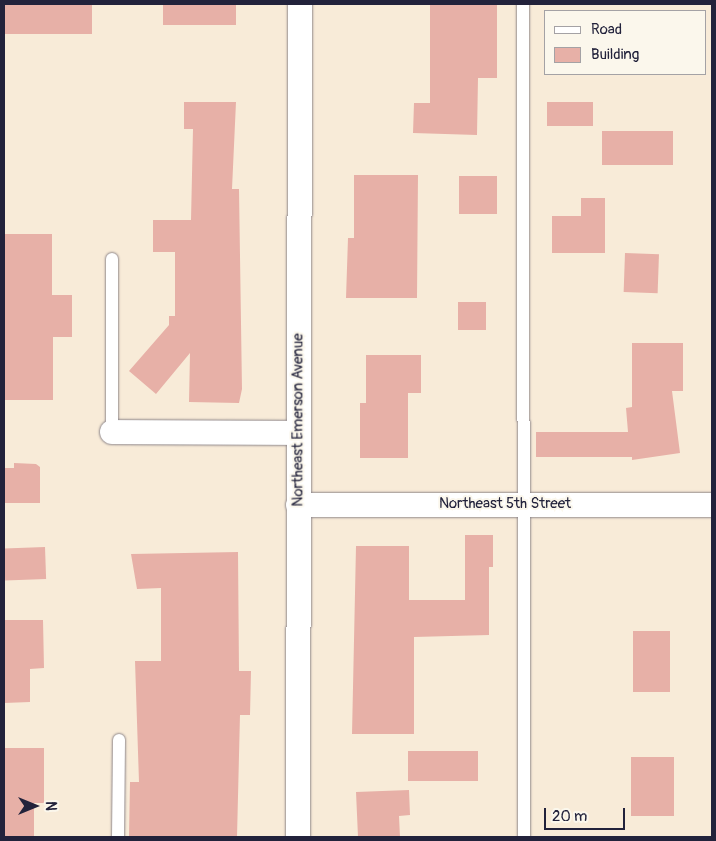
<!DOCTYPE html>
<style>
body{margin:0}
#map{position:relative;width:716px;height:841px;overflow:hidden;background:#f8ebd8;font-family:Pangolin,sans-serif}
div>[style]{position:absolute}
.building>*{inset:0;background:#e7b0a7;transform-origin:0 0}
.roads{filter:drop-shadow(0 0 1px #8d868a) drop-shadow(0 0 1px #8d868a)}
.service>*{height:12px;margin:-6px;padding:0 6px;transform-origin:6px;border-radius:6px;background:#fff}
.minor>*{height:24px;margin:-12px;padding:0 12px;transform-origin:12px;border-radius:12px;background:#fff}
span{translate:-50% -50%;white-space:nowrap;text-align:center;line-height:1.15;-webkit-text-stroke:4px #fbf7ec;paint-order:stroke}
.street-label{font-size:15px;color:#22223b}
.frame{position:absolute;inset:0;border:5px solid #22223b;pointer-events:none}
.legend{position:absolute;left:544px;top:10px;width:162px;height:65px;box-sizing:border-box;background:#fbf7ec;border:1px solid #a4a2a5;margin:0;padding:6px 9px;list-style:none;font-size:15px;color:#22223b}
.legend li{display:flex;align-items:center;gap:10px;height:25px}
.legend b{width:25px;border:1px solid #a4a2a5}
.north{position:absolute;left:10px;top:781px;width:50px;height:50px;-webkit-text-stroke:4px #fbf7ec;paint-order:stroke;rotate:90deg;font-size:14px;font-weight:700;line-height:20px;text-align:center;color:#22223b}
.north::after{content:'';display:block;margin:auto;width:18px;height:22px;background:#22223b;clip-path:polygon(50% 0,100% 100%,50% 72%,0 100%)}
.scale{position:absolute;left:544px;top:808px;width:81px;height:22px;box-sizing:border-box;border:2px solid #22223b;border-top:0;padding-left:6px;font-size:15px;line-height:18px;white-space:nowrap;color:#22223b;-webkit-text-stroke:4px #fbf7ec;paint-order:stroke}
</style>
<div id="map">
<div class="building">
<div style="left:4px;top:4px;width:88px;height:30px"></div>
<div style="left:163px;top:4px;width:73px;height:21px"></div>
<div style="clip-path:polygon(430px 4px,497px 4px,497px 78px,478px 78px,477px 135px,413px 133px,414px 103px,430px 103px)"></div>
<div style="clip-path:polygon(184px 102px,236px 102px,232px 189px,239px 189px,242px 389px,239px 403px,189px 402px,190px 353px,156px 394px,129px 371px,169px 325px,169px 316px,175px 316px,175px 252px,153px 252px,153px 220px,191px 220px,193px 129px,184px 129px)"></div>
<div style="left:547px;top:102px;width:46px;height:24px"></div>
<div style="left:602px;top:131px;width:71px;height:34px"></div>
<div style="clip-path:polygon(354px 175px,418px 175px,417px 298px,346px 298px,348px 238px,354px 238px)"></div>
<div style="left:459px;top:176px;width:38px;height:38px"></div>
<div style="clip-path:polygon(581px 198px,605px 198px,605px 253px,552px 253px,552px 216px,581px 216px)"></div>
<div style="clip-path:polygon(4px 234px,52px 234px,52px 295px,72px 295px,72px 337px,53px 337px,53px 400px,4px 400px)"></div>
<div style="left:625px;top:253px;width:34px;height:39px;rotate:2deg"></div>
<div style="left:458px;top:302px;width:28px;height:28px"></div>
<div style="clip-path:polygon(632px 343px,683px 343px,683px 391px,672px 391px,680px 453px,632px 460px,632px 457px,536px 457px,536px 432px,628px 432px,626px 408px,632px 407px)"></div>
<div style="clip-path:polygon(366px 355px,421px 355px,421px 393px,408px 393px,408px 458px,360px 458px,360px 403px,366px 403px)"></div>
<div style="clip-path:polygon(14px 463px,36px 464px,40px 467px,40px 503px,4px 503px,4px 468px,14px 468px)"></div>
<div style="clip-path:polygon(465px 535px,493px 535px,493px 567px,489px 567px,489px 635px,414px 637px,414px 734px,352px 734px,356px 546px,409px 546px,409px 600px,465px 600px)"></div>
<div style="left:45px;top:547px;width:32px;height:41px;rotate:88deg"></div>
<div style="clip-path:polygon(238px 552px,239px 671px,251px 671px,250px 715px,240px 715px,237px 837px,129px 836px,130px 782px,139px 782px,135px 661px,161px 661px,161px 588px,137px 589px,131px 554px)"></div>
<div style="clip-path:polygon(4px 620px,43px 620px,44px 668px,30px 669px,30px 702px,4px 703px)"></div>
<div style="left:633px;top:631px;width:37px;height:61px"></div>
<div style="clip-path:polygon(4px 748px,44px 748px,44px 803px,34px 803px,34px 837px,4px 837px)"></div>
<div style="left:408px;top:751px;width:70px;height:30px"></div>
<div style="left:631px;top:757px;width:43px;height:59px"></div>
<div style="clip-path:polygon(409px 790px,410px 815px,399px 816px,400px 837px,358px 837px,356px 792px)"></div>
</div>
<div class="roads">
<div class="service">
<div style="left:523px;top:4px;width:833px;rotate:89.93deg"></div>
<div style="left:112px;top:259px;width:173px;rotate:90deg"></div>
<div style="left:118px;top:837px;width:97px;rotate:-89.4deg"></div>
</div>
<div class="minor">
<div style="left:112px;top:432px;width:186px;rotate:0.3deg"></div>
<div style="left:298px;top:505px;width:414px"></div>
<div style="left:298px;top:837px;width:833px;rotate:-89.86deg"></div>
</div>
</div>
<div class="street-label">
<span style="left:298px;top:420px;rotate:-90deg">Northeast Emerson Avenue</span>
<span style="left:505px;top:504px">Northeast 5th Street</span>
</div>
<div class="frame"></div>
<ul class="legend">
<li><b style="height:6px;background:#fff"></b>Road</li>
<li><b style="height:14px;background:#e7b0a7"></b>Building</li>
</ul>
<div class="north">N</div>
<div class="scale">20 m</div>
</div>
